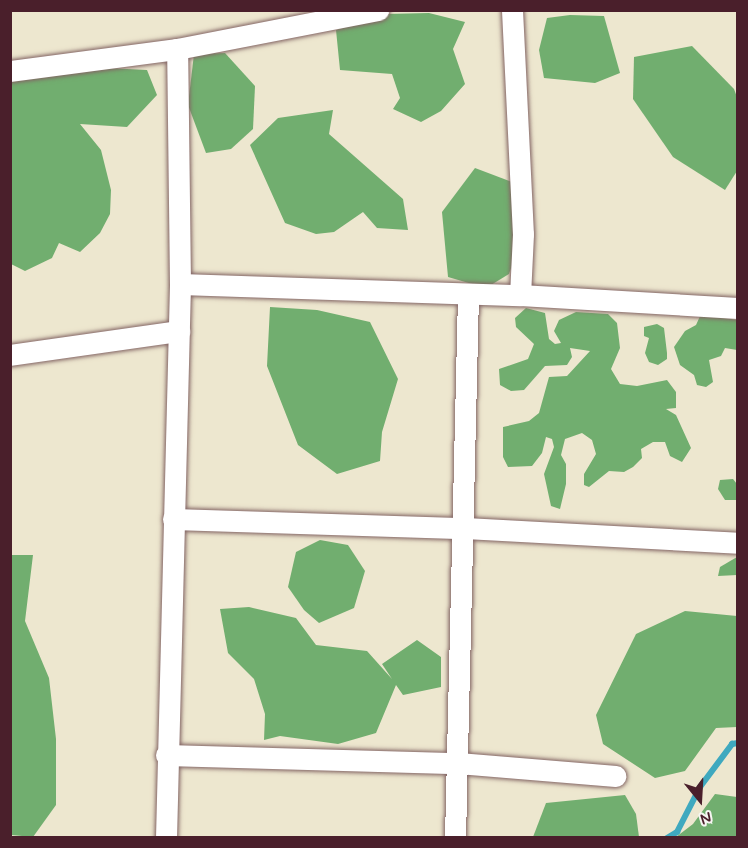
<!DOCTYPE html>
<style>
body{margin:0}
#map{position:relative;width:748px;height:848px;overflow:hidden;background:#ede7cf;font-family:Mynerve,sans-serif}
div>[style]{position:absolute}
.forest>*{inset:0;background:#71ae6f}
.stream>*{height:6px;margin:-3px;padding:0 3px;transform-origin:3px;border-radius:3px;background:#3fa9bf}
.roads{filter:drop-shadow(0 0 2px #836564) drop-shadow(0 0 2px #836564)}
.street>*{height:21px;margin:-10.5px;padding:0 10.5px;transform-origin:10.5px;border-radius:10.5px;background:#fff}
span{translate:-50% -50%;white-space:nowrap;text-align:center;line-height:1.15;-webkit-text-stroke:4.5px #f6f6f2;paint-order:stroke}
.frame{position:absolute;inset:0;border:12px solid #4a1f2b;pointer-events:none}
.north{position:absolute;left:670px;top:770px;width:60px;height:60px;-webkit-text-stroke:4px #f6f6f2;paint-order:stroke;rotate:162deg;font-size:16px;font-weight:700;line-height:24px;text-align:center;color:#4a1f2b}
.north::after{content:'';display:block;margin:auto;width:21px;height:27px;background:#4a1f2b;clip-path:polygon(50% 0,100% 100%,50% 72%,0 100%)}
</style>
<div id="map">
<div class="forest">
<div style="clip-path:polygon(429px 13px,465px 22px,453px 49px,465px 84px,441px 111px,421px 122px,393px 109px,400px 98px,392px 74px,340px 70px,336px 30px,385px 14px)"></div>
<div style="clip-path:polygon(570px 15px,604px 16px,620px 73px,595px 83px,544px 78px,539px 50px,547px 18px)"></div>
<div style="clip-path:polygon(692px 46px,734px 89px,737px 97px,737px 171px,725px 190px,673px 157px,633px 99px,634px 57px)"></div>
<div style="clip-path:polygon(225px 53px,255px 86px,253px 129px,231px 149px,206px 153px,188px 105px,194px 54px)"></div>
<div style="clip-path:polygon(87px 67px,147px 70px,157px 95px,127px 127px,80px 124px,101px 150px,111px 190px,110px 214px,100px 233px,80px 252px,59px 243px,52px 258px,25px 271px,11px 264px,11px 81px)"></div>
<div style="clip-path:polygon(333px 110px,329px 134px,403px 199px,408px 230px,377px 228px,363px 212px,334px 232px,316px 234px,285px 223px,250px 145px,278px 118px)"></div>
<div style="clip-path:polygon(475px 168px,512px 182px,523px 234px,509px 274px,486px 288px,448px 277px,442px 212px)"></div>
<div style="clip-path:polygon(270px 307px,317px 310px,370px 322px,398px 379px,382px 432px,380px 461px,337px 474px,298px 445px,267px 366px)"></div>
<div style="clip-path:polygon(526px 308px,545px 313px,549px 339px,555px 344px,561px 343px,554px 331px,559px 320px,576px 312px,608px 314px,617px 323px,620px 348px,611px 369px,620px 384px,637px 386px,667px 380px,676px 392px,676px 408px,666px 409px,676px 415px,691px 448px,682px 462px,670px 456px,665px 442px,653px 442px,641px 449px,642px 458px,633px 467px,624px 472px,609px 471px,589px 487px,584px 485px,584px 474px,596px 454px,592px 440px,582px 433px,565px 439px,561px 455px,566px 464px,566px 484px,560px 509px,551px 506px,544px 474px,554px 447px,552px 439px,546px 437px,542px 453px,532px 466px,508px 467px,503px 457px,503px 427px,529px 421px,539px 413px,549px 377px,567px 376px,590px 351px,570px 348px,572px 357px,567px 365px,545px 366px,524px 390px,511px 391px,500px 385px,499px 369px,528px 359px,534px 344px,516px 327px,515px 318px)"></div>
<div style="clip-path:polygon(701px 314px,737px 320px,737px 350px,725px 348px,721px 356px,709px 360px,713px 382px,706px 387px,697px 385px,694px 375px,680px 365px,674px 347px,685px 331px,696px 325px)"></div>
<div style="clip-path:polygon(657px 324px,664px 328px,667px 353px,667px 359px,658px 365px,649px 362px,645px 353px,649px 338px,644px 336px,644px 327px)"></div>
<div style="clip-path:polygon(733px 479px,737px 484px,737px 500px,725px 500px,718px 489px,720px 480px)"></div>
<div style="clip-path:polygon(320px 540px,348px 545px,365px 571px,354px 608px,319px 623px,304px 610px,288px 587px,296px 552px)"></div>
<div style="clip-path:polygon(11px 555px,33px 555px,25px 621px,49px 678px,56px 739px,56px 805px,33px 837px,11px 835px)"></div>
<div style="clip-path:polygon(737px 557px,737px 575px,718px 576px,720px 567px)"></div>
<div style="clip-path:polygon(249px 607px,296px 618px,316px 645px,367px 651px,392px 679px,382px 664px,417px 640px,441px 657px,441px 687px,403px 695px,396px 685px,376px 733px,338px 744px,280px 736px,264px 740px,265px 714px,254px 679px,228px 653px,220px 609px)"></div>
<div style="clip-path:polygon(685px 611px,737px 616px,737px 727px,716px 728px,685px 771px,655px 778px,603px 744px,596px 715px,636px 634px)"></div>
<div style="clip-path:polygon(715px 794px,737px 797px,737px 837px,676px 837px,693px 824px)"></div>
<div style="clip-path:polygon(625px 795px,636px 814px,639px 837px,533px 837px,546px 803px)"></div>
</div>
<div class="stream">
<div style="left:667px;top:838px;width:12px;rotate:-31deg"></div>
<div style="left:677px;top:832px;width:51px;rotate:-62.9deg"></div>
<div style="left:700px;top:787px;width:54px;rotate:-53.3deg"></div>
<div style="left:732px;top:744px;width:6px;rotate:-9deg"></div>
</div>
<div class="roads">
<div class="street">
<div style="left:512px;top:10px;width:224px;rotate:87.2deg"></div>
<div style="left:523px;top:234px;width:61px;rotate:92.8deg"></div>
<div style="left:10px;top:71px;width:168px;rotate:-7.5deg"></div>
<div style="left:177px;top:49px;width:205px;rotate:-11deg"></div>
<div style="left:180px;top:284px;width:340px;rotate:1.9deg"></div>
<div style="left:520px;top:295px;width:218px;rotate:3.4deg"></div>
<div style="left:10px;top:355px;width:171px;rotate:-8.1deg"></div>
<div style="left:173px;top:519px;width:292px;rotate:1.8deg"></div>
<div style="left:465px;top:528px;width:273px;rotate:3.1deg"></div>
<div style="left:166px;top:755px;width:292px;rotate:1.6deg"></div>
<div style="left:458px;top:763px;width:158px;rotate:4.7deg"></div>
<div style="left:166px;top:838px;width:554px;rotate:-88.55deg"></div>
<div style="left:180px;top:284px;width:235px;rotate:-90.7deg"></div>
<div style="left:455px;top:838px;width:543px;rotate:-88.63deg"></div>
</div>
</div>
<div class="frame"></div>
<div class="north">N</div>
</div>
